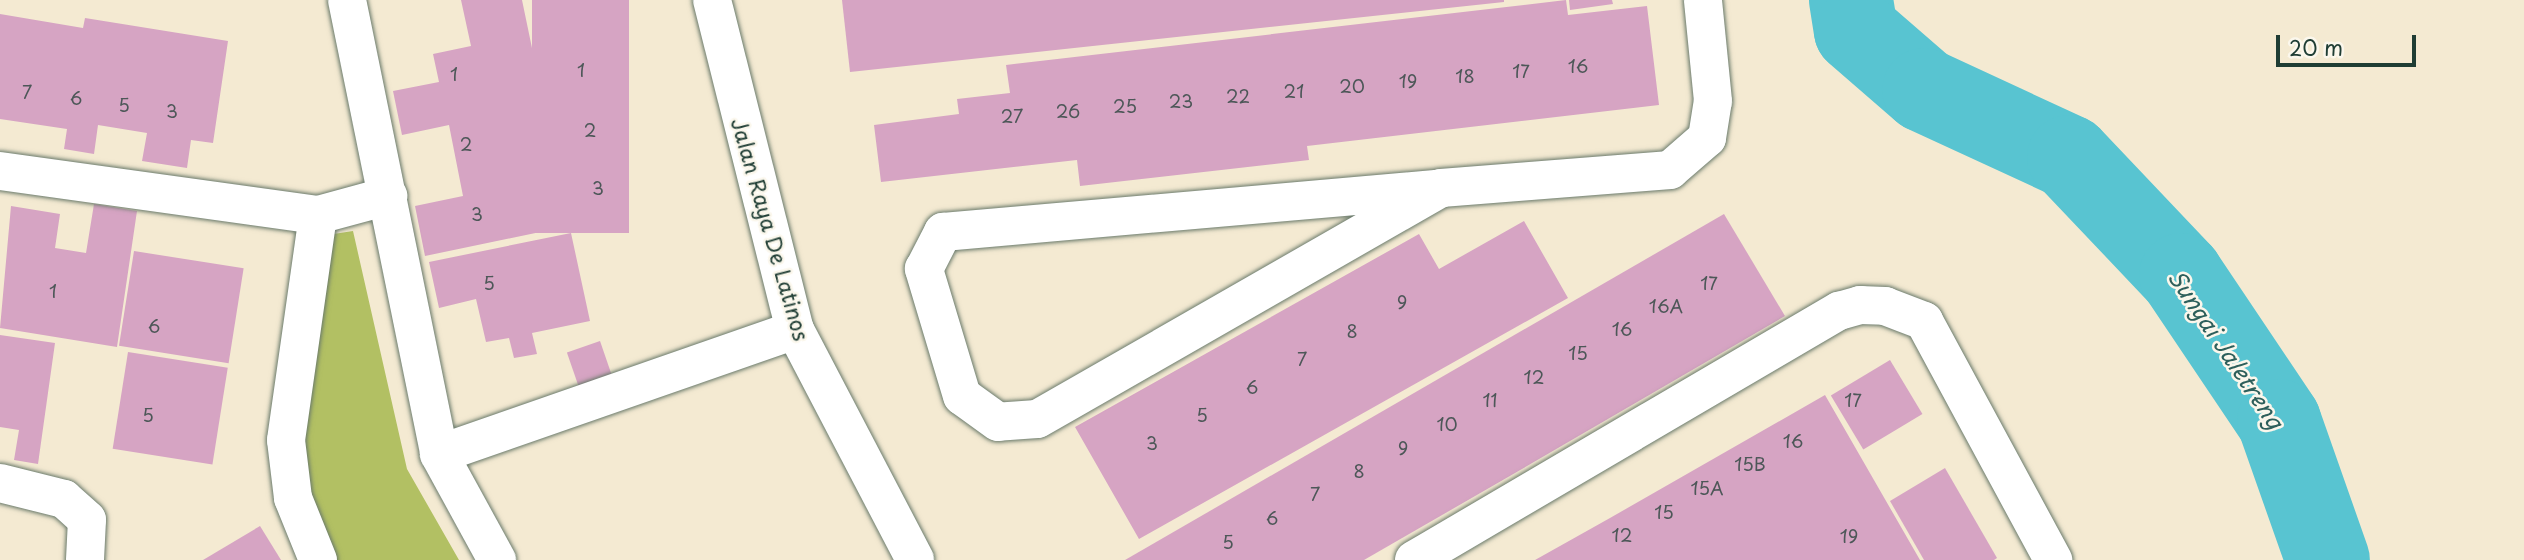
<!DOCTYPE html>
<style>
body{margin:0}
#map{position:relative;width:2524px;height:560px;overflow:hidden;background:#f4ead2;font-family:"Playpen Sans",sans-serif}
div>[style]{position:absolute}
.green>*{inset:0;background:#b2c063}
.river>*{height:84px;margin:-42px;padding:0 42px;transform-origin:42px;border-radius:42px;background:#58c4d1}
.building>*{inset:0;background:#d6a4c3;transform-origin:0 0}
.roads{filter:drop-shadow(0 0 2px #6a7a6b) drop-shadow(0 0 2px #6a7a6b)}
.minor>*{height:38px;margin:-19px;padding:0 19px;transform-origin:19px;border-radius:19px;background:#fff}
span{translate:-50% -50%;white-space:nowrap;text-align:center;line-height:1.15;-webkit-text-stroke:5px #fbf7ec;paint-order:stroke}
.number-label{font-size:18px;color:#4d5758}
.number-label span{-webkit-text-stroke-width:0}
.street-label{font-size:21px;color:#1f3d34}
.water-label{font-size:23px;color:#2d5f5b;font-style:italic}
.scale{position:absolute;left:2276px;top:35px;width:140px;height:32px;box-sizing:border-box;border:4px solid #1f3d34;border-top:0;padding-left:9px;font-size:21px;line-height:24px;white-space:nowrap;color:#1f3d34;-webkit-text-stroke:5px #fbf7ec;paint-order:stroke}
</style>
<div id="map">
<div class="green">
<div style="clip-path:polygon(353px 231px,407px 469px,459px 560px,331px 560px,294px 440px,308px 238px)"></div>
</div>
<div class="river">
<div style="left:1851px;top:0;width:31px;rotate:81deg"></div>
<div style="left:1856px;top:31px;width:90px;rotate:40.9deg"></div>
<div style="left:1924px;top:90px;width:160px;rotate:24.8deg"></div>
<div style="left:2069px;top:157px;width:163px;rotate:46.5deg"></div>
<div style="left:2181px;top:275px;width:176px;rotate:56.1deg"></div>
<div style="left:2279px;top:421px;width:147px;rotate:70.6deg"></div>
</div>
<div class="building">
<div style="clip-path:polygon(461px 0,522px 0,569px 226px,425px 256px,415px 206px,463px 196px,449px 125px,402px 135px,393px 91px,439px 82px,433px 54px,471px 46px)"></div>
<div style="left:532px;top:0;width:97px;height:233px"></div>
<div style="clip-path:polygon(842px 0,1504px 0,1504px 2px,850px 72px)"></div>
<div style="clip-path:polygon(1566px 0,1568px 15px,1647px 6px,1659px 105px,1307px 146px,1309px 160px,1080px 186px,1077px 160px,881px 182px,874px 125px,959px 114px,957px 99px,1010px 93px,1006px 65px)"></div>
<div style="clip-path:polygon(1569px 0,1612px 0,1613px 4px,1570px 10px)"></div>
<div style="clip-path:polygon(0 14px,83px 28px,85px 18px,228px 41px,213px 143px,191px 140px,187px 168px,142px 161px,147px 133px,98px 125px,94px 154px,64px 149px,67px 129px,0 119px)"></div>
<div style="clip-path:polygon(94px 204px,137px 211px,117px 347px,0 328px,11px 206px,60px 214px,55px 248px,86px 253px)"></div>
<div style="clip-path:polygon(1724px 214px,1785px 316px,1522px 469px,1364px 560px,1125px 560px)"></div>
<div style="clip-path:polygon(1524px 221px,1568px 298px,1139px 539px,1075px 427px,1419px 234px,1439px 269px)"></div>
<div style="clip-path:polygon(571px 233px,590px 321px,532px 333px,537px 354px,514px 358px,509px 338px,486px 342px,476px 299px,439px 308px,429px 262px)"></div>
<div style="left:134px;top:251px;width:111px;height:96px;rotate:9deg"></div>
<div style="clip-path:polygon(0 335px,55px 343px,38px 464px,14px 460px,19px 430px,0 427px)"></div>
<div style="left:600px;top:341px;width:36px;height:35px;rotate:71deg"></div>
<div style="left:128px;top:352px;width:101px;height:98px;rotate:9deg"></div>
<div style="left:1890px;top:360px;width:63px;height:69px;rotate:59deg"></div>
<div style="clip-path:polygon(1825px 395px,1920px 560px,1535px 560px,1610px 518px)"></div>
<div style="clip-path:polygon(1945px 468px,1997px 558px,1994px 560px,1924px 560px,1890px 501px)"></div>
<div style="clip-path:polygon(260px 526px,281px 560px,203px 560px)"></div>
</div>
<div class="roads">
<div class="minor">
<div style="left:347px;top:0;width:463px;rotate:78.5deg"></div>
<div style="left:439px;top:454px;width:121px;rotate:61.3deg"></div>
<div style="left:712px;top:0;width:340px;rotate:75.9deg"></div>
<div style="left:795px;top:330px;width:259px;rotate:62.4deg"></div>
<div style="left:0;top:171px;width:321px;rotate:7.9deg"></div>
<div style="left:318px;top:215px;width:73px;rotate:-15.2deg"></div>
<div style="left:1441px;top:188px;width:465px;rotate:150.2deg"></div>
<div style="left:1037px;top:419px;width:39px;rotate:176deg"></div>
<div style="left:998px;top:422px;width:44px;rotate:-144.2deg"></div>
<div style="left:962px;top:396px;width:133px;rotate:-106.7deg"></div>
<div style="left:924px;top:269px;width:42px;rotate:-62.8deg"></div>
<div style="left:943px;top:232px;width:500px;rotate:-5deg"></div>
<div style="left:1441px;top:188px;width:230px;rotate:-4.5deg"></div>
<div style="left:1670px;top:170px;width:49px;rotate:-40.9deg"></div>
<div style="left:1707px;top:138px;width:37px;rotate:-81deg"></div>
<div style="left:1713px;top:101px;width:101px;rotate:-95.7deg"></div>
<div style="left:439px;top:454px;width:377px;rotate:-19.2deg"></div>
<div style="left:0;top:483px;width:66px;rotate:14deg"></div>
<div style="left:64px;top:499px;width:31px;rotate:42deg"></div>
<div style="left:87px;top:520px;width:40px;rotate:92.9deg"></div>
<div style="left:318px;top:560px;width:67px;rotate:-112deg"></div>
<div style="left:293px;top:498px;width:58px;rotate:-96.9deg"></div>
<div style="left:286px;top:440px;width:227px;rotate:-81.9deg"></div>
<div style="left:1414px;top:560px;width:493px;rotate:-30.4deg"></div>
<div style="left:1839px;top:311px;width:22px;rotate:-16deg"></div>
<div style="left:1860px;top:305px;width:25px;rotate:2deg"></div>
<div style="left:1885px;top:306px;width:42px;rotate:21deg"></div>
<div style="left:1924px;top:321px;width:272px;rotate:61.6deg"></div>
</div>
</div>
<div class="number-label">
<span style="left:1578px;top:66px">16</span>
<span style="left:581px;top:70px">1</span>
<span style="left:1521px;top:71px">17</span>
<span style="left:454px;top:74px">1</span>
<span style="left:1465px;top:76px">18</span>
<span style="left:1408px;top:81px">19</span>
<span style="left:1352px;top:86px">20</span>
<span style="left:1294px;top:91px">21</span>
<span style="left:27px;top:92px">7</span>
<span style="left:1238px;top:96px">22</span>
<span style="left:76px;top:98px">6</span>
<span style="left:1181px;top:101px">23</span>
<span style="left:124px;top:105px">5</span>
<span style="left:1125px;top:106px">25</span>
<span style="left:172px;top:111px">3</span>
<span style="left:1068px;top:111px">26</span>
<span style="left:1012px;top:116px">27</span>
<span style="left:590px;top:130px">2</span>
<span style="left:466px;top:144px">2</span>
<span style="left:598px;top:188px">3</span>
<span style="left:477px;top:214px">3</span>
<span style="left:489px;top:283px">5</span>
<span style="left:1709px;top:283px">17</span>
<span style="left:53px;top:291px">1</span>
<span style="left:1402px;top:302px">9</span>
<span style="left:1666px;top:306px">16A</span>
<span style="left:154px;top:326px">6</span>
<span style="left:1622px;top:329px">16</span>
<span style="left:1352px;top:331px">8</span>
<span style="left:1578px;top:353px">15</span>
<span style="left:1302px;top:359px">7</span>
<span style="left:1534px;top:377px">12</span>
<span style="left:1252px;top:387px">6</span>
<span style="left:1490px;top:400px">11</span>
<span style="left:1853px;top:400px">17</span>
<span style="left:148px;top:415px">5</span>
<span style="left:1202px;top:415px">5</span>
<span style="left:1447px;top:424px">10</span>
<span style="left:1793px;top:441px">16</span>
<span style="left:1152px;top:443px">3</span>
<span style="left:1403px;top:448px">9</span>
<span style="left:1750px;top:464px">15B</span>
<span style="left:1359px;top:471px">8</span>
<span style="left:1707px;top:488px">15A</span>
<span style="left:1315px;top:494px">7</span>
<span style="left:1664px;top:512px">15</span>
<span style="left:1272px;top:518px">6</span>
<span style="left:1622px;top:535px">12</span>
<span style="left:1849px;top:536px">19</span>
<span style="left:1228px;top:542px">5</span>
</div>
<div class="street-label">
<span style="left:771px;top:229px;rotate:74deg">Jalan Raya De Latinos</span>
</div>
<div class="water-label">
<span style="left:2226px;top:349px;rotate:56deg">Sungai Jaletreng</span>
</div>
<div class="scale">20 m</div>
</div>
